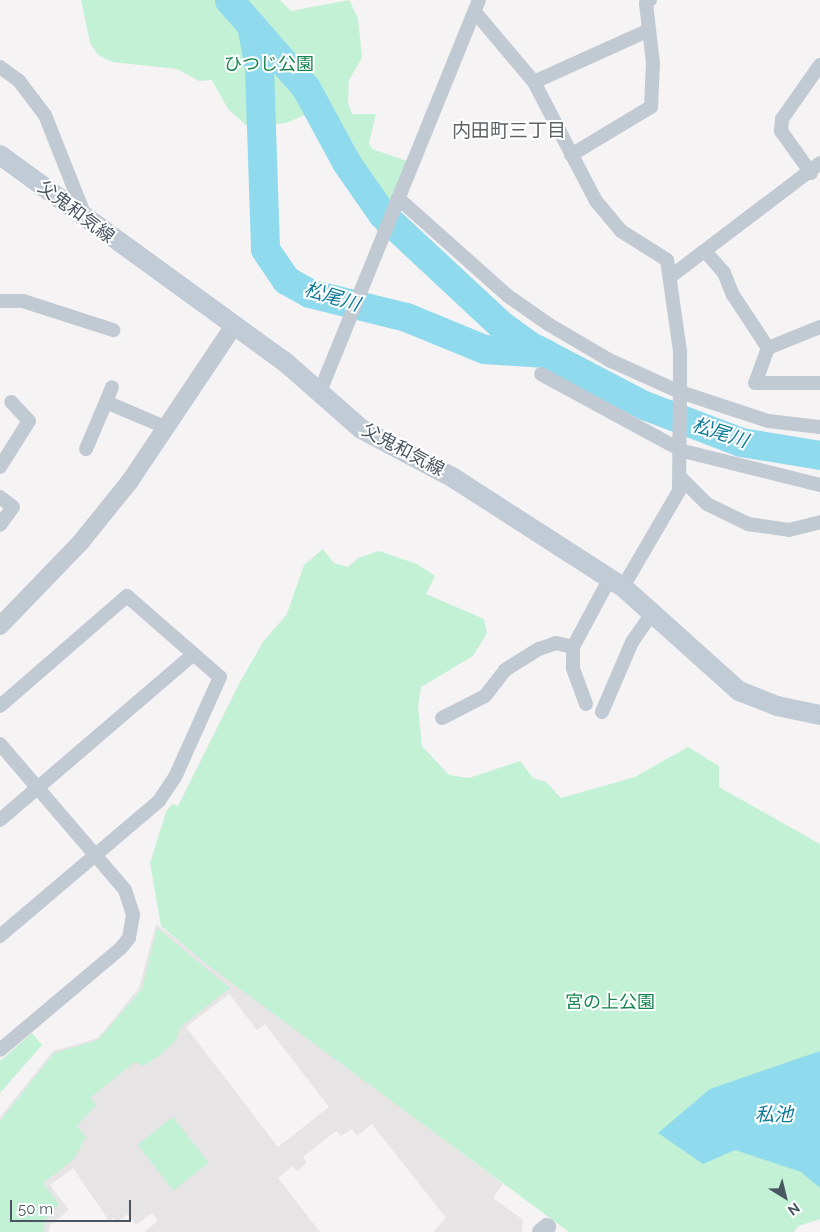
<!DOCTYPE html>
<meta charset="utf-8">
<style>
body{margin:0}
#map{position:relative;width:820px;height:1232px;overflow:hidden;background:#f5f3f3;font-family:Raleway,"Noto Sans JP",sans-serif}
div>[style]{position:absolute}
.education>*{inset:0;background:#e6e4e5}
.green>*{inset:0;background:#c3f1d5;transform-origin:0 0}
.water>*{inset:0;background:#90daee}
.river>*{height:29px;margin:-14.5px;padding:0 14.5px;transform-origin:14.5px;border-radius:14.5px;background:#90daee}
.minor>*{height:14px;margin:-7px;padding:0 7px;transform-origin:7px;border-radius:7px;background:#c1cad2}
.tertiary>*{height:18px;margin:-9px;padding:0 9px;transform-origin:9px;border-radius:9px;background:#c1cad2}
.secondary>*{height:20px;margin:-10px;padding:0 10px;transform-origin:10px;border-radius:10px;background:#c1cbd6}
span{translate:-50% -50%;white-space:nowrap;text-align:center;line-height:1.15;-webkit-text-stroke:4px #fff;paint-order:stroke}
.park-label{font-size:18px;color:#17864f}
.street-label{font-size:18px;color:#4a5661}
.neighbourhood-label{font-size:19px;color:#5f6368}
.water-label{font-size:19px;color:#0c7c9b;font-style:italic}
.north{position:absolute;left:760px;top:1172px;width:50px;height:50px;-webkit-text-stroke:4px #fff;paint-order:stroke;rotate:144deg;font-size:14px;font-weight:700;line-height:20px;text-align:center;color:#4a5661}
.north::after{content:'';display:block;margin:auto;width:18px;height:22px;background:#4a5661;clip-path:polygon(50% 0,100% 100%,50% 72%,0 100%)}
.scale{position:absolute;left:10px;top:1200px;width:121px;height:22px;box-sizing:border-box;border:2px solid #4a5661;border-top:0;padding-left:6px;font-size:15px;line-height:18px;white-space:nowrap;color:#4a5661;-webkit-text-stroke:4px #fff;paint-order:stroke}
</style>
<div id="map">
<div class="education">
<div style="clip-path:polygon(evenodd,156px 924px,503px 1184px,493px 1198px,523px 1220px,522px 1232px,433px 1232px,446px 1218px,372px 1124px,357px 1136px,352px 1129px,341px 1136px,336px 1131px,303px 1157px,307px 1163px,297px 1171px,293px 1166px,278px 1178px,320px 1232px,144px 1232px,158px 1221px,152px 1213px,136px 1225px,128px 1214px,117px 1222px,113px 1218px,109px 1221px,73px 1168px,50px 1185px,69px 1210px,50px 1225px,49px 1232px,0 1232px,0 1117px,53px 1051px,98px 1038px,139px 988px,156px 924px,229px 994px,257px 1030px,265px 1024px,329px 1107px,278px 1147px,186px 1027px,229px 994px)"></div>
</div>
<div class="green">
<div style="clip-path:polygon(81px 0,280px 0,291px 11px,349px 0,358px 18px,362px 58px,349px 80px,348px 103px,352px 114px,376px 114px,369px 143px,372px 149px,407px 161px,381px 237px,304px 115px,286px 123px,247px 126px,228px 109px,212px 80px,199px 81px,177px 69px,112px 62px,98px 55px,90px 43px)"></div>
<div style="clip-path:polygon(323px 549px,334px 563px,348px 567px,358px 558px,379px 551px,417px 564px,435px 576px,426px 594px,484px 619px,487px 633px,473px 656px,421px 687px,418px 706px,422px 746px,449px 775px,469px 778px,520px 761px,533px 778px,546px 782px,561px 798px,635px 777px,688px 747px,719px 766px,719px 787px,820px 844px,820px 1219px,798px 1226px,794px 1232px,569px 1232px,213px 969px,161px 926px,150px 863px,166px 812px,172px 804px,178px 806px,240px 682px,263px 642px,287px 614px,304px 565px)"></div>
<div style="clip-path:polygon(157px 928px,230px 988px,181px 1026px,176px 1040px,159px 1056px,143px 1066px,135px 1062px,91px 1097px,96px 1105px,77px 1126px,86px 1137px,74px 1159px,43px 1183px,59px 1204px,45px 1220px,44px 1232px,0 1232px,0 1121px,54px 1053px,98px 1040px,142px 989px)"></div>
<div style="clip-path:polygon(32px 1033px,42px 1045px,0 1093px,0 1061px)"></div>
<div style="left:173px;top:1117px;width:58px;height:45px;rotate:52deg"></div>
</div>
<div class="water">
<div style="clip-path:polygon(820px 1051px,820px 1188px,801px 1172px,735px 1150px,703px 1164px,658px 1133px,710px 1089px)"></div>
</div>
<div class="river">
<div style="left:229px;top:0;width:117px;rotate:48.8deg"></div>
<div style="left:306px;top:88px;width:84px;rotate:61.6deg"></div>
<div style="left:346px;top:162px;width:63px;rotate:55.3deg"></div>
<div style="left:382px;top:214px;width:161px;rotate:43deg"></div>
<div style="left:500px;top:324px;width:36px;rotate:36deg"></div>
<div style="left:529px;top:345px;width:130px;rotate:27.6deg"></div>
<div style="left:644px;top:405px;width:104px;rotate:20.9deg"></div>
<div style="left:741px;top:442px;width:80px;rotate:9.3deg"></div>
<div style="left:251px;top:25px;width:43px;rotate:79.2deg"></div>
<div style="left:259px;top:67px;width:182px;rotate:88.1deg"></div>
<div style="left:265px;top:249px;width:37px;rotate:56deg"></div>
<div style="left:286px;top:280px;width:26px;rotate:29deg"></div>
<div style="left:309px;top:293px;width:100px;rotate:13.9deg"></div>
<div style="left:406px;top:317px;width:84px;rotate:22.3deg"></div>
<div style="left:484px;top:349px;width:61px;rotate:3.8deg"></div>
</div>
<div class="minor">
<div style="left:475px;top:12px;width:92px;rotate:49.9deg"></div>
<div style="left:534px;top:82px;width:134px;rotate:62.5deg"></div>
<div style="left:596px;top:201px;width:39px;rotate:50deg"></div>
<div style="left:621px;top:231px;width:54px;rotate:32.2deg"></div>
<div style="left:667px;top:260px;width:92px;rotate:81.9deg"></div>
<div style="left:680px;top:351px;width:41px;rotate:90deg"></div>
<div style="left:680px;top:392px;width:93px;rotate:18.2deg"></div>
<div style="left:768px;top:421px;width:52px;rotate:6.6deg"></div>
<div style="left:0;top:67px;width:24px;rotate:36deg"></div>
<div style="left:19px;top:81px;width:43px;rotate:52.6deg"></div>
<div style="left:45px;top:115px;width:109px;rotate:68.4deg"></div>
<div style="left:534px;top:82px;width:126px;rotate:-24.3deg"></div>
<div style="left:571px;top:155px;width:93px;rotate:-31deg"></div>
<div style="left:651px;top:107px;width:44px;rotate:-87.4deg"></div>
<div style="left:653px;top:63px;width:60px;rotate:-96.7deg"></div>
<div style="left:646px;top:3px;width:5px;rotate:-37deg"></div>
<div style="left:811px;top:173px;width:52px;rotate:-125.5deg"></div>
<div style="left:781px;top:131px;width:12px;rotate:-85deg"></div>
<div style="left:782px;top:119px;width:66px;rotate:-54.9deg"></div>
<div style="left:398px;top:198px;width:147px;rotate:41.7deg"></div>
<div style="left:508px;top:296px;width:49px;rotate:35deg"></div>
<div style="left:548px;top:324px;width:71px;rotate:30.5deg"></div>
<div style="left:609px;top:360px;width:78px;rotate:24.3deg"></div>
<div style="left:680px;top:392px;width:99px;rotate:90.6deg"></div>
<div style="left:679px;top:491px;width:111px;rotate:120.3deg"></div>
<div style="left:705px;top:251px;width:29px;rotate:49deg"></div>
<div style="left:724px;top:273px;width:24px;rotate:68deg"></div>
<div style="left:733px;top:295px;width:64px;rotate:56.6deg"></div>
<div style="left:670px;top:277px;width:188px;rotate:-37.2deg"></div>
<div style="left:0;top:301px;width:23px"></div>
<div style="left:23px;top:301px;width:95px;rotate:17.9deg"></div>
<div style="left:820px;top:327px;width:56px;rotate:158deg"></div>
<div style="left:768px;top:348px;width:37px;rotate:110deg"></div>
<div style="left:755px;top:383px;width:65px"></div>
<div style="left:541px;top:374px;width:162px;rotate:28.5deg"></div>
<div style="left:683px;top:451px;width:141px;rotate:13.9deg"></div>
<div style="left:319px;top:394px;width:425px;rotate:-67.9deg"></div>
<div style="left:106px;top:402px;width:16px;rotate:-68deg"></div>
<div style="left:86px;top:449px;width:51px;rotate:-66.9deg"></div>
<div style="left:106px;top:402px;width:66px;rotate:23.1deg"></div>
<div style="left:0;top:467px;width:54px;rotate:-57.8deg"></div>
<div style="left:29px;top:421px;width:26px;rotate:-133deg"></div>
<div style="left:682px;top:479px;width:35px;rotate:45deg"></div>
<div style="left:707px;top:504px;width:46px;rotate:26deg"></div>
<div style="left:748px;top:524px;width:41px;rotate:8.3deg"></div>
<div style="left:789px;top:530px;width:32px;rotate:-14deg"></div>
<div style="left:0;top:497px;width:16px;rotate:38deg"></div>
<div style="left:13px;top:507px;width:22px;rotate:126deg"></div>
<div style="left:586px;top:704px;width:38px;rotate:-110deg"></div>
<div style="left:573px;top:668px;width:21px;rotate:-90deg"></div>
<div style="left:573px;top:647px;width:78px;rotate:-61.8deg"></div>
<div style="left:0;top:706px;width:168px;rotate:-40.9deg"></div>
<div style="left:127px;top:596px;width:123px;rotate:41.1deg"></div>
<div style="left:220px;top:677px;width:110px;rotate:114.2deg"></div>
<div style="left:175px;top:777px;width:29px;rotate:124deg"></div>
<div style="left:159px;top:801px;width:209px;rotate:139.7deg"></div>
<div style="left:602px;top:712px;width:76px;rotate:-66.8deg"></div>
<div style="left:632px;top:642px;width:37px;rotate:-55deg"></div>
<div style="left:442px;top:718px;width:48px;rotate:-27.1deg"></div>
<div style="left:485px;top:696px;width:33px;rotate:-52deg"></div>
<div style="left:505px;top:670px;width:40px;rotate:-32deg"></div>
<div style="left:539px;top:649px;width:18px;rotate:-19deg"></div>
<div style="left:556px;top:643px;width:17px;rotate:13deg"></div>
<div style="left:0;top:744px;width:192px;rotate:49.4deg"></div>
<div style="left:125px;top:890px;width:26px;rotate:72deg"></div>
<div style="left:133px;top:915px;width:23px;rotate:100deg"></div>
<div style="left:129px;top:938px;width:13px;rotate:129deg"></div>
<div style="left:121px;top:948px;width:158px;rotate:139.9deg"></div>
<div style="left:0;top:820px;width:255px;rotate:-40.6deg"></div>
</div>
<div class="tertiary">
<div style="left:0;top:626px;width:115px;rotate:-46.1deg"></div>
<div style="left:80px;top:543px;width:80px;rotate:-51.1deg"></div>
<div style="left:130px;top:481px;width:185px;rotate:-56.2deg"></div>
<div style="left:541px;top:1232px;width:8px;rotate:-40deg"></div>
</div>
<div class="secondary">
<div style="left:0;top:155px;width:351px;rotate:36deg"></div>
<div style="left:284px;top:361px;width:103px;rotate:41.4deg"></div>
<div style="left:361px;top:429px;width:103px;rotate:27.8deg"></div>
<div style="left:452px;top:477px;width:203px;rotate:32.8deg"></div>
<div style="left:623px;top:587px;width:156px;rotate:41.9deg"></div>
<div style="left:739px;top:691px;width:41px;rotate:21.5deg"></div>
<div style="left:777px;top:706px;width:44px;rotate:11.8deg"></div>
</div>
<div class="park-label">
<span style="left:269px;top:64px">ひつじ公園</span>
<span style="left:610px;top:1002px">宮の上公園</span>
</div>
<div class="street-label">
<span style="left:76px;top:212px;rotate:37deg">父鬼和気線</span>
<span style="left:403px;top:450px;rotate:28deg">父鬼和気線</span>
</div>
<div class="neighbourhood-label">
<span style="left:509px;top:131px">内田町三丁目</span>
</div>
<div class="water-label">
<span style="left:332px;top:297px;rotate:17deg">松尾川</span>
<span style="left:720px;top:433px;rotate:18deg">松尾川</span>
<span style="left:774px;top:1115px">私池</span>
</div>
<div class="north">N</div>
<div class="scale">50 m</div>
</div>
